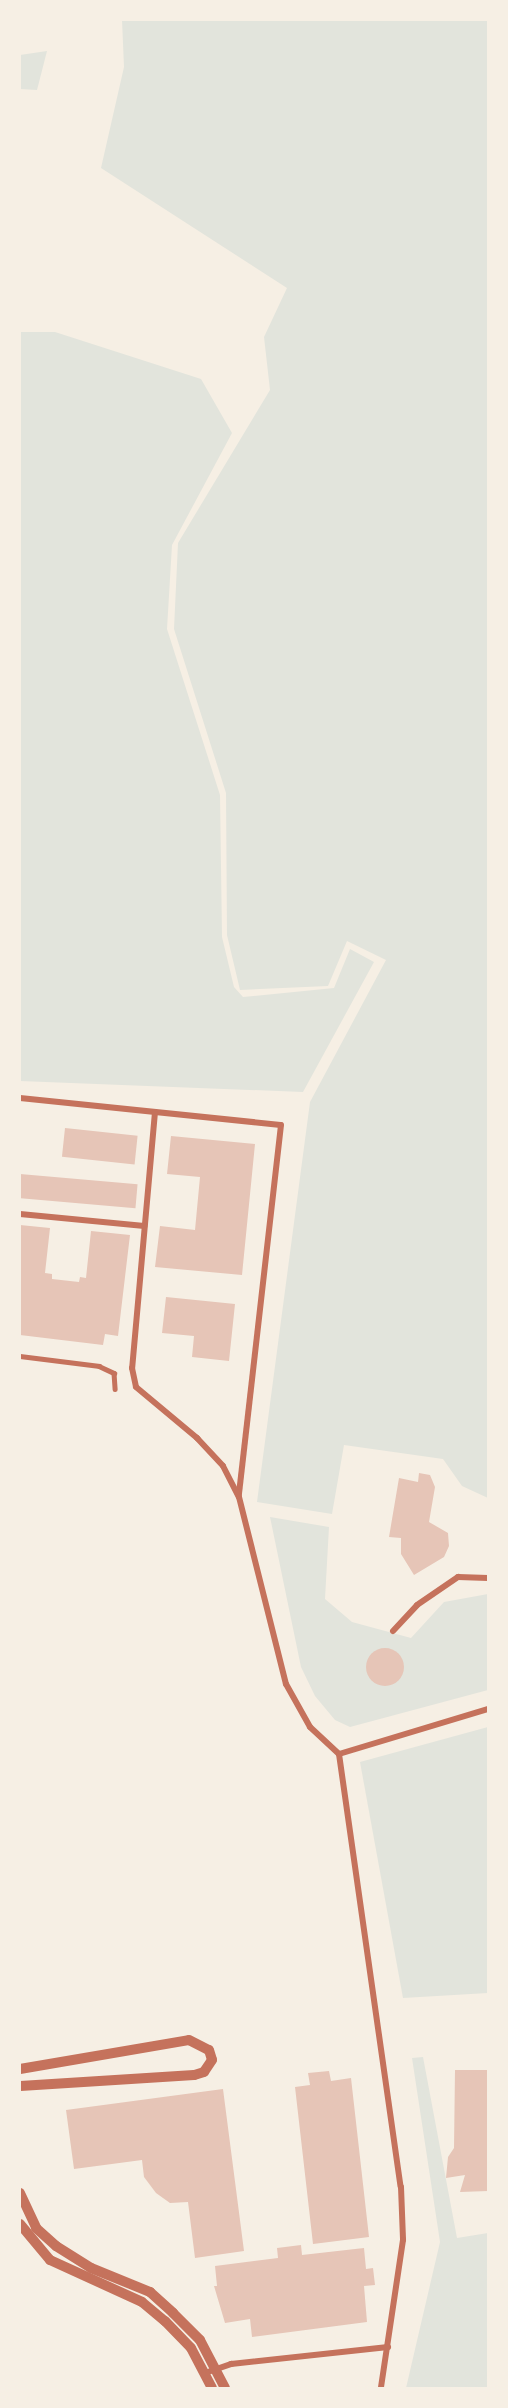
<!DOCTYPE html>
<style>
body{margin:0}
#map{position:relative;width:508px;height:2408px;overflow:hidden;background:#f6efe4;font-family:"Times New Roman",serif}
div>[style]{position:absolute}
.green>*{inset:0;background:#e2e4dc}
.building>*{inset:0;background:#e6c5b7;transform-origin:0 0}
.round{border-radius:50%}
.service>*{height:4.5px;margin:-2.25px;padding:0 2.25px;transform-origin:2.25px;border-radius:2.25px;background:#c5725c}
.minor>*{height:6px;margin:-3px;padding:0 3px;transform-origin:3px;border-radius:3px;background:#c5725c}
.tertiary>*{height:10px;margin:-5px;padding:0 5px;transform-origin:5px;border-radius:5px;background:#c5725c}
span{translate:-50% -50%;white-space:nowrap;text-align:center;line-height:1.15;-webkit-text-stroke:6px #f6efe4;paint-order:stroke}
.frame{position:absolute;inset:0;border:21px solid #f6efe4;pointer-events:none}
</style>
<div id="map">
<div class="green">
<div style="clip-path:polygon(122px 20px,488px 20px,488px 1498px,462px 1486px,443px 1459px,344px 1445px,332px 1514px,257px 1502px,310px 1102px,386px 960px,347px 941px,328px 986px,240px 990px,227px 935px,226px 793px,174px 629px,178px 543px,270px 390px,264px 337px,287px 288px,101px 168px,124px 67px)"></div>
<div style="clip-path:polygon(47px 51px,37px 90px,20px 89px,20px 55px)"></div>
<div style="clip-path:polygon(20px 332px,55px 332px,201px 379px,232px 433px,172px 545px,167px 629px,220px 795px,222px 937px,234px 987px,243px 997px,334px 988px,350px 949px,374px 962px,303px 1092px,20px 1081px)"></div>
<div style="clip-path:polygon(270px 1517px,329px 1527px,325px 1599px,352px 1622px,411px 1638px,444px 1602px,488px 1594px,488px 1690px,350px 1727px,335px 1720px,315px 1696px,301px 1667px)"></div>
<div style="clip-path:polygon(488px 1727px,488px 1993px,403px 1998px,360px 1762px)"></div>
<div style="clip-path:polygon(423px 2057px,457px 2238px,488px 2233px,488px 2388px,406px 2388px,440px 2242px,412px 2058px)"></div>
</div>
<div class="building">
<div style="left:65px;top:1128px;width:73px;height:29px;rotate:6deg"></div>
<div style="clip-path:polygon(171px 1136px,255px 1144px,242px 1275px,155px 1267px,160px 1226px,195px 1230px,200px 1177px,167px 1174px)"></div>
<div style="left:20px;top:1174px;width:118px;height:24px;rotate:5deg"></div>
<div style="clip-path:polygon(20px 1225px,50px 1228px,45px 1273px,52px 1274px,52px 1279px,79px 1282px,80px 1277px,86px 1278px,91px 1231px,130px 1235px,118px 1336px,105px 1334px,103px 1345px,20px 1335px)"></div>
<div style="clip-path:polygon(166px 1297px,235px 1304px,229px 1361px,192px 1357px,194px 1336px,162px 1333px)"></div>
<div style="clip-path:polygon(419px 1473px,430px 1475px,435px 1487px,429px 1522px,448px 1533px,449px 1546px,444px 1557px,414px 1575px,401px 1554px,401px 1538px,389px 1537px,399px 1478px,418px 1482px)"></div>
<div class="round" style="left:366px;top:1648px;width:38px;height:38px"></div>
<div style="clip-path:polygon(455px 2070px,488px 2070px,488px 2191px,460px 2192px,465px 2175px,446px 2178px,448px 2157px,454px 2148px)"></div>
<div style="clip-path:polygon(329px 2071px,331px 2081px,351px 2078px,369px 2237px,313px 2244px,295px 2087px,310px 2085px,308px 2073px)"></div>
<div style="clip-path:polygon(223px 2089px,244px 2251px,195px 2258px,188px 2202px,170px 2203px,156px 2193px,144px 2177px,142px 2160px,74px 2169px,66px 2110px)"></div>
<div style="clip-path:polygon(301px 2245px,302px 2255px,364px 2248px,366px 2269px,373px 2268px,375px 2285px,364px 2286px,367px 2322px,252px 2337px,250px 2319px,225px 2323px,214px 2286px,217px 2286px,215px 2266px,278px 2258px,277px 2248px)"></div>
</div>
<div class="service">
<div style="left:20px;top:1356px;width:80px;rotate:7.2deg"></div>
<div style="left:99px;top:1366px;width:17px;rotate:25deg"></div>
<div style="left:114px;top:1373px;width:16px;rotate:86deg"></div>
</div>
<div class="minor">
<div style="left:20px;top:1098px;width:262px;rotate:5.9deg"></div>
<div style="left:281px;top:1125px;width:373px;rotate:96.5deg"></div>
<div style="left:155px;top:1112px;width:257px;rotate:95.1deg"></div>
<div style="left:132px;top:1368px;width:19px;rotate:78deg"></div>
<div style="left:136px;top:1387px;width:80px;rotate:39.9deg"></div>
<div style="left:197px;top:1438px;width:38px;rotate:47deg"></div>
<div style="left:223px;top:1466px;width:35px;rotate:63deg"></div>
<div style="left:239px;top:1497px;width:193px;rotate:75.9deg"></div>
<div style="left:286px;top:1684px;width:49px;rotate:60.8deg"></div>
<div style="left:310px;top:1727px;width:40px;rotate:43deg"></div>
<div style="left:20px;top:1214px;width:125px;rotate:5.5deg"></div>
<div style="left:393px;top:1631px;width:35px;rotate:-47deg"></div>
<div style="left:417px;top:1605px;width:50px;rotate:-34.3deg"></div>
<div style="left:458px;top:1577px;width:30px;rotate:2deg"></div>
<div style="left:339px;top:1754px;width:437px;rotate:81.9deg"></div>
<div style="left:401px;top:2187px;width:53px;rotate:87.8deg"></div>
<div style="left:403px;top:2240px;width:150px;rotate:98.5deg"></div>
<div style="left:339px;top:1754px;width:156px;rotate:-16.8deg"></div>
<div style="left:205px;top:2373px;width:28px;rotate:-19deg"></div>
<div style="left:231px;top:2364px;width:158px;rotate:-6.2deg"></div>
</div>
<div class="tertiary">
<div style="left:20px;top:2069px;width:171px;rotate:-9.7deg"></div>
<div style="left:189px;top:2040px;width:22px;rotate:27deg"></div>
<div style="left:209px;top:2050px;width:10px;rotate:73deg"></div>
<div style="left:212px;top:2060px;width:14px;rotate:124deg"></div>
<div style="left:204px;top:2072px;width:10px;rotate:163deg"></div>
<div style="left:194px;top:2075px;width:174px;rotate:176.4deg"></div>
<div style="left:20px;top:2193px;width:38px;rotate:65deg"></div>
<div style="left:36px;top:2228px;width:27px;rotate:42deg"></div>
<div style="left:56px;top:2246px;width:41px;rotate:32.2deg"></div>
<div style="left:91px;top:2268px;width:64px;rotate:22.1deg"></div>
<div style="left:150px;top:2292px;width:31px;rotate:42deg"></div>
<div style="left:173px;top:2313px;width:38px;rotate:45deg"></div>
<div style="left:200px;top:2340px;width:54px;rotate:62.5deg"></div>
<div style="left:20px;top:2224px;width:47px;rotate:50.2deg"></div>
<div style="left:50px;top:2260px;width:101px;rotate:24.5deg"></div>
<div style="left:142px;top:2302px;width:30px;rotate:40deg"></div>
<div style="left:165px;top:2321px;width:37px;rotate:46deg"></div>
<div style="left:191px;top:2348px;width:45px;rotate:62.3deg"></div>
</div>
<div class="frame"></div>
</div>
